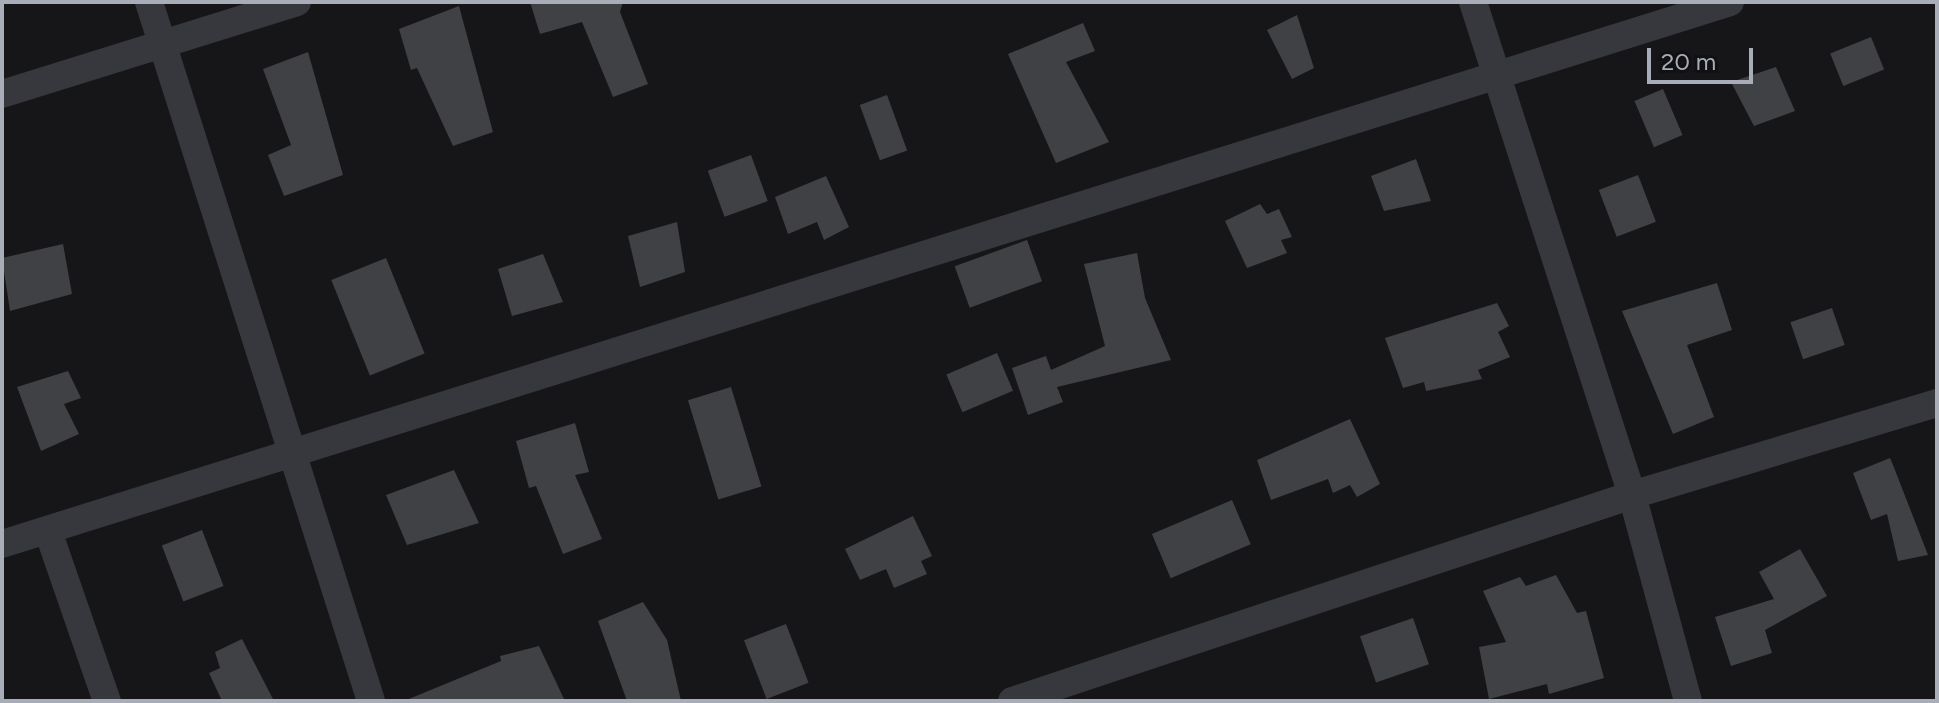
<!DOCTYPE html>
<style>
body{margin:0}
#map{position:relative;width:1939px;height:703px;overflow:hidden;background:#161618;font-family:Figtree,sans-serif}
div>[style]{position:absolute}
.building>*{inset:0;background:#404145;transform-origin:0 0}
.street>*{height:28px;margin:-14px;padding:0 14px;transform-origin:14px;border-radius:14px;background:#37383d}
span{translate:-50% -50%;white-space:nowrap;text-align:center;line-height:1.15;-webkit-text-stroke:7px #111113;paint-order:stroke}
.frame{position:absolute;inset:0;border:4px solid #a8adb8;pointer-events:none}
.scale{position:absolute;left:1647px;top:48px;width:106px;height:36px;box-sizing:border-box;border:4px solid #a8adb8;border-top:0;padding-left:10px;font-size:24px;line-height:28px;white-space:nowrap;color:#a8adb8;-webkit-text-stroke:6px #111113;paint-order:stroke}
</style>
<div id="map">
<div class="building">
<div style="clip-path:polygon(530px 2px,623px 2px,620px 12px,648px 84px,613px 97px,582px 22px,540px 34px)"></div>
<div style="clip-path:polygon(459px 6px,493px 132px,453px 146px,417px 68px,411px 70px,399px 29px)"></div>
<div style="clip-path:polygon(1297px 15px,1314px 68px,1292px 79px,1267px 30px)"></div>
<div style="clip-path:polygon(1083px 23px,1095px 51px,1066px 62px,1109px 142px,1056px 163px,1008px 54px)"></div>
<div style="left:1871px;top:37px;width:35px;height:44px;rotate:68deg"></div>
<div style="clip-path:polygon(308px 52px,343px 175px,284px 196px,268px 155px,291px 145px,263px 69px)"></div>
<div style="clip-path:polygon(1776px 67px,1795px 111px,1754px 126px,1731px 82px)"></div>
<div style="left:1663px;top:89px;width:50px;height:31px;rotate:67deg"></div>
<div style="left:887px;top:95px;width:59px;height:29px;rotate:70deg"></div>
<div style="left:751px;top:155px;width:49px;height:46px;rotate:70deg"></div>
<div style="clip-path:polygon(1416px 159px,1431px 201px,1384px 211px,1371px 176px)"></div>
<div style="left:1638px;top:175px;width:50px;height:42px;rotate:69deg"></div>
<div style="clip-path:polygon(826px 176px,849px 227px,824px 240px,817px 222px,788px 234px,775px 197px)"></div>
<div style="clip-path:polygon(1260px 204px,1267px 214px,1279px 209px,1292px 237px,1281px 240px,1287px 253px,1247px 268px,1225px 221px)"></div>
<div style="clip-path:polygon(677px 222px,685px 272px,640px 287px,628px 236px)"></div>
<div style="left:1027px;top:240px;width:44px;height:77px;rotate:70deg"></div>
<div style="clip-path:polygon(63px 244px,72px 294px,10px 311px,2px 258px)"></div>
<div style="clip-path:polygon(1137px 253px,1145px 298px,1171px 360px,1057px 387px,1063px 402px,1028px 415px,1012px 368px,1046px 356px,1051px 370px,1105px 346px,1084px 264px)"></div>
<div style="clip-path:polygon(543px 254px,563px 302px,512px 316px,498px 269px)"></div>
<div style="left:386px;top:258px;width:103px;height:59px;rotate:68deg"></div>
<div style="clip-path:polygon(1717px 283px,1732px 330px,1687px 345px,1714px 417px,1673px 434px,1622px 311px)"></div>
<div style="clip-path:polygon(1497px 303px,1509px 326px,1498px 332px,1510px 357px,1478px 370px,1482px 379px,1426px 391px,1424px 382px,1403px 388px,1385px 338px)"></div>
<div style="left:1832px;top:308px;width:39px;height:44px;rotate:71deg"></div>
<div style="left:997px;top:353px;width:41px;height:55px;rotate:67deg"></div>
<div style="clip-path:polygon(68px 371px,81px 398px,64px 404px,79px 434px,41px 451px,17px 387px)"></div>
<div style="left:731px;top:387px;width:104px;height:45px;rotate:73deg"></div>
<div style="clip-path:polygon(1350px 419px,1380px 484px,1357px 497px,1350px 485px,1333px 493px,1328px 479px,1271px 500px,1257px 460px)"></div>
<div style="clip-path:polygon(575px 423px,589px 472px,575px 475px,602px 539px,563px 554px,536px 486px,529px 488px,516px 441px)"></div>
<div style="clip-path:polygon(1890px 458px,1893px 465px,1928px 555px,1898px 561px,1887px 514px,1871px 520px,1853px 473px)"></div>
<div style="clip-path:polygon(454px 470px,479px 523px,407px 545px,386px 495px)"></div>
<div style="left:1232px;top:500px;width:48px;height:87px;rotate:67deg"></div>
<div style="clip-path:polygon(913px 516px,932px 556px,921px 561px,927px 574px,894px 588px,886px 569px,860px 580px,845px 549px)"></div>
<div style="left:202px;top:530px;width:60px;height:43px;rotate:69deg"></div>
<div style="clip-path:polygon(1800px 549px,1827px 596px,1765px 630px,1772px 653px,1731px 666px,1715px 617px,1774px 599px,1759px 572px)"></div>
<div style="clip-path:polygon(1556px 575px,1577px 613px,1586px 611px,1604px 678px,1549px 694px,1547px 684px,1489px 699px,1479px 647px,1506px 642px,1483px 591px,1520px 577px,1526px 586px)"></div>
<div style="clip-path:polygon(643px 602px,667px 640px,681px 701px,627px 701px,598px 621px)"></div>
<div style="left:1413px;top:618px;width:49px;height:56px;rotate:71deg"></div>
<div style="left:786px;top:624px;width:63px;height:45px;rotate:69deg"></div>
<div style="clip-path:polygon(242px 639px,274px 701px,222px 701px,209px 673px,220px 668px,215px 652px)"></div>
<div style="clip-path:polygon(539px 646px,565px 701px,404px 701px,501px 661px,500px 656px)"></div>
</div>
<div class="street">
<div style="left:149px;top:2px;width:733px;rotate:72.38deg"></div>
<div style="left:1473px;top:2px;width:518px;rotate:72.12deg"></div>
<div style="left:1632px;top:495px;width:213px;rotate:74.8deg"></div>
<div style="left:2px;top:94px;width:309px;rotate:-17.3deg"></div>
<div style="left:48px;top:531px;width:180px;rotate:70.9deg"></div>
<div style="left:2px;top:544px;width:1811px;rotate:-17.41deg"></div>
<div style="left:1012px;top:701px;width:653px;rotate:-18.38deg"></div>
<div style="left:1632px;top:495px;width:319px;rotate:-16.8deg"></div>
</div>
<div class="frame"></div>
<div class="scale">20 m</div>
</div>
